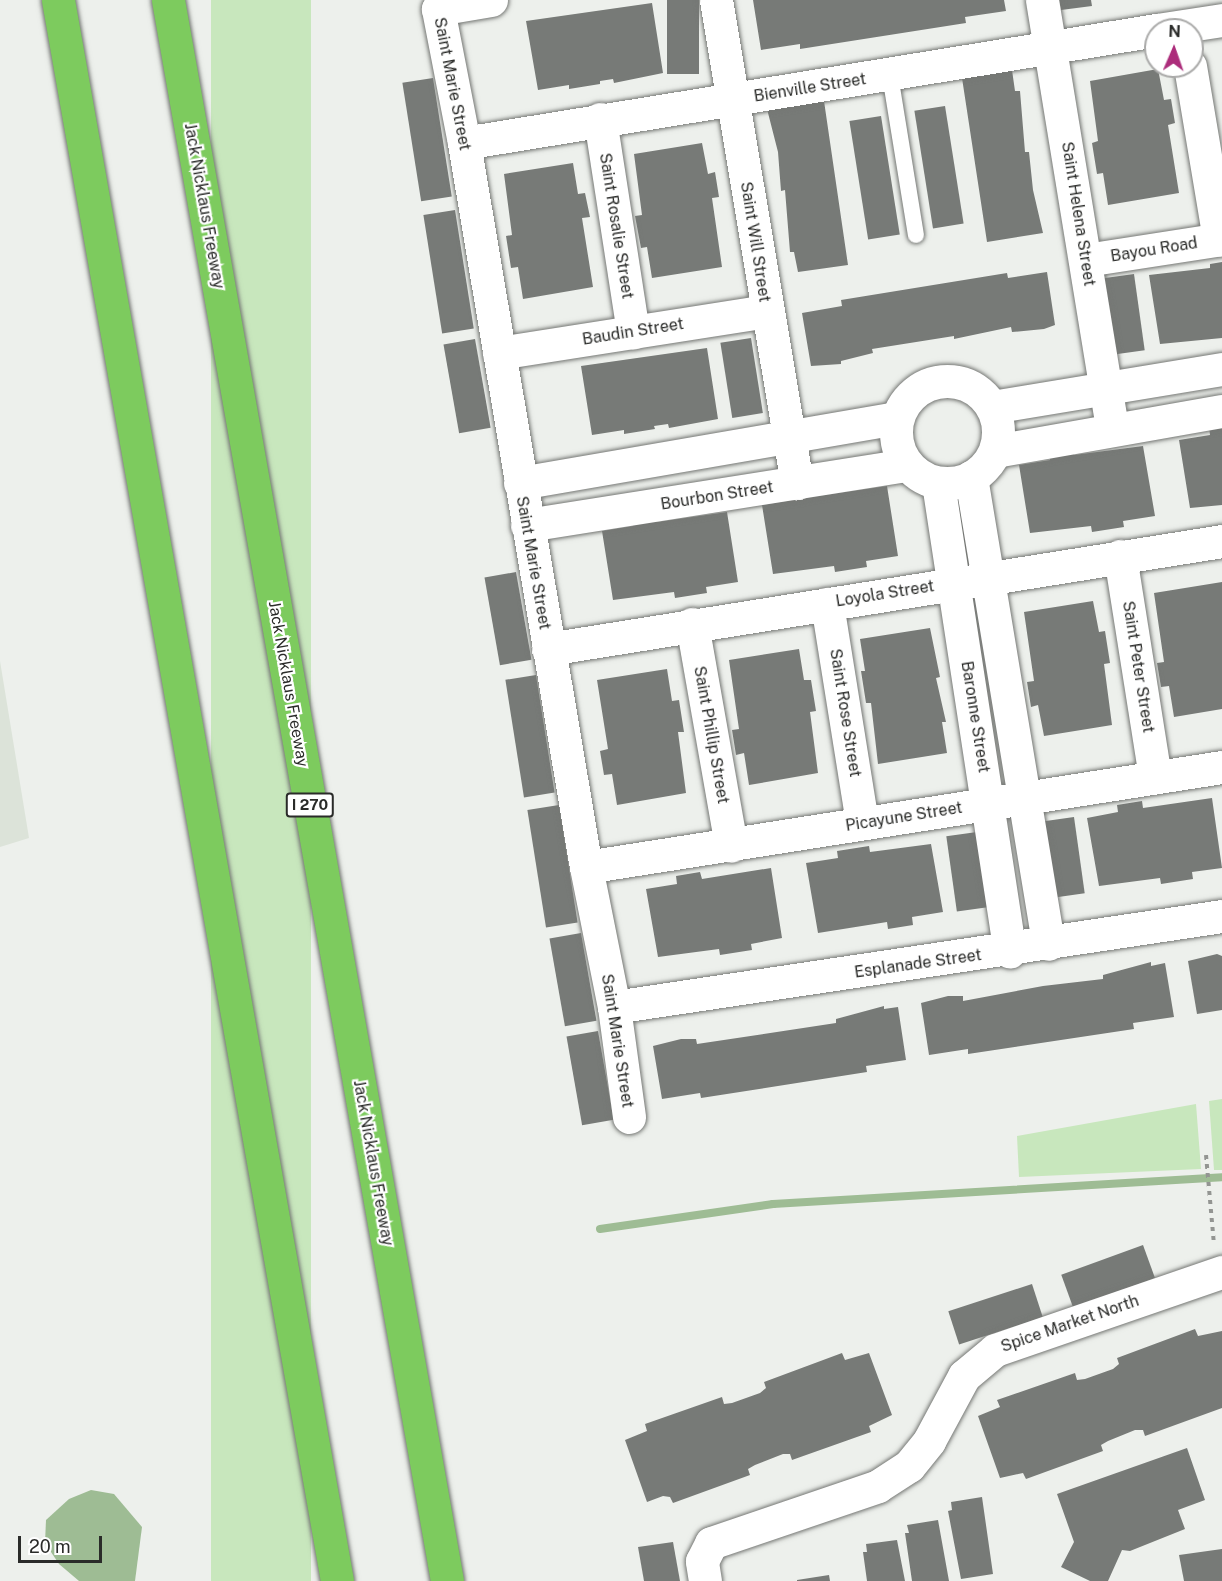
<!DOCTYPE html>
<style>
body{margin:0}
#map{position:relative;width:1222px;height:1581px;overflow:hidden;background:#edf0ec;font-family:"Public Sans",sans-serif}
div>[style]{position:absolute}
.built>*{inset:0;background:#dce3d9}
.green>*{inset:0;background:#c8e7bd;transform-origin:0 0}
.water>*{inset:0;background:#9ebc94}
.stream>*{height:8px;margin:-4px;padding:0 4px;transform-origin:4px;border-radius:4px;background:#9ebc94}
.building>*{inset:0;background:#777a77;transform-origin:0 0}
.path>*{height:4px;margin-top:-2px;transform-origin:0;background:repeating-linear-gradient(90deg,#939592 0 4.5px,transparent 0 9px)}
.roads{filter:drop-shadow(0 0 2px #757774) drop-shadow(0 0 2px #757774)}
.service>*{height:16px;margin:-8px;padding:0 8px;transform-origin:8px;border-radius:8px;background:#fff}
.minor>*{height:33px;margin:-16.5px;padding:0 16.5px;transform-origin:16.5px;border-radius:16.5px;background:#fff}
.minor>.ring{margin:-16.5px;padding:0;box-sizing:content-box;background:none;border:33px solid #fff;border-radius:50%}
.motorway>*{height:33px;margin:-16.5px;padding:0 16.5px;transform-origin:16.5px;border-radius:16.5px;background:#7dcb5e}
span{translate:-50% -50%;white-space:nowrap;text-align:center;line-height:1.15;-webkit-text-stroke:4.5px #fff;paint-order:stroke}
.shield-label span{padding:2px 4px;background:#fff;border:2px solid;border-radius:4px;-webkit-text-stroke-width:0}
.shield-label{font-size:15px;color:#2a2b29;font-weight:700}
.street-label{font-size:16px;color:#2a2b29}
.north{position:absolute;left:1144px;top:18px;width:60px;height:60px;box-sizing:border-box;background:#fff;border:2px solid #aaaaa9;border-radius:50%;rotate:2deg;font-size:16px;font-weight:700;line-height:24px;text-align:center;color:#2a2b29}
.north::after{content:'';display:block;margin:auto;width:21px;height:27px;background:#ac2d7b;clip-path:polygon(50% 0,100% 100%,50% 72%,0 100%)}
.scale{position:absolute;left:18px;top:1536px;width:84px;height:27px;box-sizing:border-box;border:3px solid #2a2b29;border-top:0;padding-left:8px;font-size:18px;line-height:21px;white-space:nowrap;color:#2a2b29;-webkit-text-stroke:4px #fff;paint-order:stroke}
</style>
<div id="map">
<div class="built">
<div style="clip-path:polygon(0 661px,29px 838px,0 847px)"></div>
</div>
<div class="green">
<div style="left:211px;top:0;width:100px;height:1605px"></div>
<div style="clip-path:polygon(1222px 1099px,1222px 1170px,1214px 1170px,1209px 1101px)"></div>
<div style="clip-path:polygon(1196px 1104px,1201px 1169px,1019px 1177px,1017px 1136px)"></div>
</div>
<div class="water">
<div style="clip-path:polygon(91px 1490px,114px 1494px,142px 1527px,135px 1581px,79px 1581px,59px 1564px,45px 1543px,46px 1520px,69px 1499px)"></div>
</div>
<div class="stream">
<div style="left:600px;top:1229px;width:175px;rotate:-8.2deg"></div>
<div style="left:773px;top:1204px;width:450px;rotate:-3.4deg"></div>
</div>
<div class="building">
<div style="left:667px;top:0;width:32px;height:74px"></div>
<div style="clip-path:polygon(753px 0,1004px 0,1006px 11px,965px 17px,966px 23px,800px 49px,800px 44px,761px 50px)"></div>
<div style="clip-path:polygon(1059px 0,1091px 0,1092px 6px,1061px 10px)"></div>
<div style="clip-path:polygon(652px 3px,663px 73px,614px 83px,613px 79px,600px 81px,600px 84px,569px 89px,569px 85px,538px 90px,526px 21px)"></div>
<div style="clip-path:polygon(1158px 69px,1164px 100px,1171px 99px,1175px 123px,1168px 125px,1179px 193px,1108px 205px,1103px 173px,1097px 174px,1092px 143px,1098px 141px,1090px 81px)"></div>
<div style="clip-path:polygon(1012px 70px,1015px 91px,1020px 91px,1025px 152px,1029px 152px,1033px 190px,1043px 233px,987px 242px,962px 78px)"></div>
<div style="left:433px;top:78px;width:120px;height:31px;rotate:81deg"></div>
<div style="clip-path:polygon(824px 101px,848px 265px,798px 272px,794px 252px,790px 252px,785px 190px,781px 191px,778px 152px,767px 109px)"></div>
<div style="left:945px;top:106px;width:119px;height:31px;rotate:81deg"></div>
<div style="left:881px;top:116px;width:120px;height:32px;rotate:81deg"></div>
<div style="clip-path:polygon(702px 143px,708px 174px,715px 172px,719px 197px,712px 198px,722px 267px,652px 278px,647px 247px,641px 248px,635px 216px,642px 215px,634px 154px)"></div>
<div style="clip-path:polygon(573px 163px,578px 194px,585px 193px,590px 217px,582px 218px,593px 287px,523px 299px,518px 267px,511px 268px,506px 236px,512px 235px,504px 174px)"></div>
<div style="left:455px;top:210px;width:120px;height:32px;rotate:81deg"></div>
<div style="clip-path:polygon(1222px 262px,1222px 338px,1160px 344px,1149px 275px,1210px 268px,1210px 264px)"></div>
<div style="clip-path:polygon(1047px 272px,1055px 325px,1044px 329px,1012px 332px,1011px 327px,954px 339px,954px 336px,872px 349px,873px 353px,841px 361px,841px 364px,811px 366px,802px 313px,842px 306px,841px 300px,1007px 273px,1008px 278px)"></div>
<div style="left:1134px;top:274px;width:77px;height:31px;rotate:82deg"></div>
<div style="left:751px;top:338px;width:76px;height:31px;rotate:81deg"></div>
<div style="left:475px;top:339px;width:90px;height:32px;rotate:80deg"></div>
<div style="clip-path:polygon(707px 348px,718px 419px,669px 428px,668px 424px,654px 426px,655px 429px,624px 434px,624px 430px,592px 435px,581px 366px)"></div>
<div style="clip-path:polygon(1222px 425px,1222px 505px,1190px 508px,1179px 440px,1210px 435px,1209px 427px)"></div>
<div style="clip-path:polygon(1143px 446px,1155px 516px,1123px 521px,1124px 527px,1092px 532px,1091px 526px,1030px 533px,1019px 465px,1050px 460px,1049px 452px,1073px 448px,1074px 455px)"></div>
<div style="clip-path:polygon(887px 486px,898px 556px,866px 561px,867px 567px,835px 572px,834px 566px,773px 574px,762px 505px,793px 500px,792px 493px,816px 489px,818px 496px)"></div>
<div style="clip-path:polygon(727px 512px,738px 582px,706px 587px,707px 593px,675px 598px,674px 592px,613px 600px,602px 531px,633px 526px,632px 519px,656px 515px,657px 522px)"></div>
<div style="left:516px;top:572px;width:89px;height:32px;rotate:80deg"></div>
<div style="clip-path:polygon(1222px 582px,1222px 709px,1174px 717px,1169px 686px,1161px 687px,1157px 663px,1164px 662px,1154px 593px)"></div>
<div style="clip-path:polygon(1093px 601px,1099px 632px,1105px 631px,1110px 663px,1104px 664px,1112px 725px,1044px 736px,1038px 705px,1031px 707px,1027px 682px,1034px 681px,1024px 612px)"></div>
<div style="clip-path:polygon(930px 628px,940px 677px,936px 678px,946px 722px,942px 722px,947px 753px,878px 764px,871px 703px,866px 703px,861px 671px,865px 671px,860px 639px)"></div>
<div style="clip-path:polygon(799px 649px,804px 680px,811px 680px,816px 711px,810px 712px,818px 773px,749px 785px,744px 753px,736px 755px,732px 730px,739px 729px,729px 660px)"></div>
<div style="clip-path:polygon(667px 669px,672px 701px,679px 700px,684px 732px,678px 732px,686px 793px,617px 805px,612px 774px,604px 775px,600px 751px,608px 749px,597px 680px)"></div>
<div style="left:536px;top:675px;width:119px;height:31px;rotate:81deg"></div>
<div style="clip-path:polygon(1212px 798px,1222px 868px,1192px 872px,1193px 879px,1161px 884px,1160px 878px,1099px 886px,1087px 818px,1118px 812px,1117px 805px,1142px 801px,1143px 808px)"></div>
<div style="left:559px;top:805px;width:119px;height:32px;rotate:81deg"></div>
<div style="left:1074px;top:817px;width:77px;height:32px;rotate:82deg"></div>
<div style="left:977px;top:832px;width:76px;height:31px;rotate:82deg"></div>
<div style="clip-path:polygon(931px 844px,943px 912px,912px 917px,913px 925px,888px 929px,887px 922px,818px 933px,806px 863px,838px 858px,837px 851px,869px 846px,870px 852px)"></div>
<div style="clip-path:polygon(771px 868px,782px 938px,751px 944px,752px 950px,720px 955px,719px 949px,658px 957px,646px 889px,677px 884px,676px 876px,700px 872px,702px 879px)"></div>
<div style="left:581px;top:933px;width:89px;height:32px;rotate:80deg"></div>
<div style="clip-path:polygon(1217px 954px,1222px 956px,1222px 1010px,1197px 1014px,1188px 961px)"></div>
<div style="clip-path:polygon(1151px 962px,1151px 966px,1165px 963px,1174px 1017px,1133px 1023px,1134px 1029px,968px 1054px,968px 1049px,929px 1055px,921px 1003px,948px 996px,963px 996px,963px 1001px,1043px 986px,1103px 979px,1103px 975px)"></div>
<div style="clip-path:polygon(884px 1006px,884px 1009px,898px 1007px,906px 1060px,866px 1066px,867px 1072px,701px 1098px,700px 1093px,662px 1099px,653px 1046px,681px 1039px,696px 1039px,697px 1044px,836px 1023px,836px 1019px)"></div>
<div style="left:598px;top:1031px;width:90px;height:32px;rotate:80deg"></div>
<div style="left:1143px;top:1245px;width:35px;height:87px;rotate:70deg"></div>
<div style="left:1032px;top:1284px;width:35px;height:88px;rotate:72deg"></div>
<div style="clip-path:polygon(1195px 1329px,1198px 1336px,1222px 1331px,1222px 1408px,1145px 1436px,1143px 1430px,1135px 1430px,1108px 1441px,1101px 1445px,1103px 1451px,1026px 1479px,1023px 1473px,1000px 1478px,978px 1416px,1000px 1407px,997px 1400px,1075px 1373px,1077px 1380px,1085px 1379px,1113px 1369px,1119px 1364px,1117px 1358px)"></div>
<div style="clip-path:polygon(842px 1353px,845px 1360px,869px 1353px,892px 1415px,869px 1426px,871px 1432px,792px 1460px,790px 1454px,783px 1454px,755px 1465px,748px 1469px,750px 1475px,673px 1503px,670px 1497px,663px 1496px,647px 1502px,625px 1440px,647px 1431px,645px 1424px,722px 1397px,724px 1404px,732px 1403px,760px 1393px,766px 1388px,764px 1382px)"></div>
<div style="clip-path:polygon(1187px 1448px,1205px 1500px,1178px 1510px,1185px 1529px,1130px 1551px,1122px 1550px,1108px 1581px,1090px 1581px,1061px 1567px,1074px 1542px,1057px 1494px)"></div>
<div style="clip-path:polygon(982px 1497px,993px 1574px,961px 1579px,948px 1511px,952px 1510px,951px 1502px)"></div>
<div style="clip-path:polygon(938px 1520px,949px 1581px,912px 1581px,905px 1533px,909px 1533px,907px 1525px)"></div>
<div style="clip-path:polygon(897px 1540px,905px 1581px,867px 1581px,863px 1552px,867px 1552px,866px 1544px)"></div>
<div style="clip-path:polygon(673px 1542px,680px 1581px,644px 1581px,638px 1547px)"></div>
<div style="clip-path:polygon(1222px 1549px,1222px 1581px,1184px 1581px,1179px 1555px)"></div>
<div style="clip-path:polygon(829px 1575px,830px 1581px,797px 1581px,797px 1580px)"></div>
</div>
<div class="path">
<div style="left:1206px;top:1155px;width:89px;rotate:84.9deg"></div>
</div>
<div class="roads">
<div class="service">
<div style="left:890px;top:75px;width:162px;rotate:80.8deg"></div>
</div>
<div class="minor">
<div style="left:491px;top:0;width:54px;rotate:170.4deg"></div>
<div style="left:438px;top:9px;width:136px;rotate:79deg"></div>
<div style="left:464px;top:143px;width:734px;rotate:80.44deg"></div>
<div style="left:586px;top:867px;width:143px;rotate:78.7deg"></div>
<div style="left:614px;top:1007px;width:111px;rotate:82.2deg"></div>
<div style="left:716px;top:0;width:490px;rotate:80.5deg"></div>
<div style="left:1042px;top:0;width:435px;rotate:80.7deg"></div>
<div style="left:1157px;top:30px;width:66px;rotate:-8.7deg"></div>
<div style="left:1190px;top:66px;width:176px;rotate:80.5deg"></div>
<div style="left:600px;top:119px;width:216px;rotate:81.2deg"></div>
<div style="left:464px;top:143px;width:701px;rotate:-9.27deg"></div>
<div style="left:1086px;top:260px;width:138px;rotate:-8.8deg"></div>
<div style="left:499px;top:353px;width:270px;rotate:-8.9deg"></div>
<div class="ring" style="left:896px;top:381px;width:69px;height:69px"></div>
<div style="left:992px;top:407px;width:233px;rotate:-9.4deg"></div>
<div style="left:995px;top:451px;width:230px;rotate:-10deg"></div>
<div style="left:971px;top:477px;width:473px;rotate:80.6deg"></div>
<div style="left:520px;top:483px;width:382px;rotate:-9.8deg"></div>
<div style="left:938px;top:483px;width:474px;rotate:81.3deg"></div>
<div style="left:527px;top:525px;width:385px;rotate:-9deg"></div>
<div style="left:1120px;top:556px;width:224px;rotate:81deg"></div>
<div style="left:827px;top:604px;width:222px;rotate:80.9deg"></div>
<div style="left:692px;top:624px;width:225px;rotate:80deg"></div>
<div style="left:548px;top:649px;width:683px;rotate:-9.1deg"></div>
<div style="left:586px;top:867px;width:644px;rotate:-8.94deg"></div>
<div style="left:614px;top:1007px;width:615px;rotate:-8.51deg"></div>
<div style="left:705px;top:1581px;width:20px;rotate:-99deg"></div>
<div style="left:702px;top:1561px;width:20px;rotate:-63deg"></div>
<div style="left:711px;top:1543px;width:176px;rotate:-18.8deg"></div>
<div style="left:878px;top:1486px;width:37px;rotate:-33deg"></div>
<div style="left:909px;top:1466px;width:32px;rotate:-51deg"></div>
<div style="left:929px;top:1441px;width:74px;rotate:-61.7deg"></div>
<div style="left:964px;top:1376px;width:40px;rotate:-40deg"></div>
<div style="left:995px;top:1350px;width:240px;rotate:-19deg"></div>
</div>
<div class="motorway">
<div style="left:58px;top:0;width:1605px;rotate:79.99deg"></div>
<div style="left:168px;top:0;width:1605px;rotate:79.99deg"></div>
</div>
</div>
<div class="shield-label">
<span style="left:310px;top:805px">I 270</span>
</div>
<div class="street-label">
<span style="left:452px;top:84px;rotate:79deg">Saint Marie Street</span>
<span style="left:810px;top:88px;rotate:-9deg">Bienville Street</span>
<span style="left:204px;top:206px;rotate:80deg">Jack Nicklaus Freeway</span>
<span style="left:1078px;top:214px;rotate:81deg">Saint Helena Street</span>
<span style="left:616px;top:226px;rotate:81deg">Saint Rosalie Street</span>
<span style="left:755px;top:242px;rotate:81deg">Saint Will Street</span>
<span style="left:1154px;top:250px;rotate:-9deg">Bayou Road</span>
<span style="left:633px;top:332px;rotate:-9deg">Baudin Street</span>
<span style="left:717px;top:496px;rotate:-9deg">Bourbon Street</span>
<span style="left:533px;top:563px;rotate:80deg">Saint Marie Street</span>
<span style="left:885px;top:594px;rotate:-9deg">Loyola Street</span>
<span style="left:1138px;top:667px;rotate:81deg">Saint Peter Street</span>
<span style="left:288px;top:684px;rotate:80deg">Jack Nicklaus Freeway</span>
<span style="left:845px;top:713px;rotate:81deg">Saint Rose Street</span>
<span style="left:975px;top:717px;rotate:81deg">Baronne Street</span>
<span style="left:711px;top:735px;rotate:80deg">Saint Phillip Street</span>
<span style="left:904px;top:817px;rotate:-9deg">Picayune Street</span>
<span style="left:918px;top:964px;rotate:-8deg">Esplanade Street</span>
<span style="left:617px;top:1041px;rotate:81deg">Saint Marie Street</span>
<span style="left:373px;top:1163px;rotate:80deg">Jack Nicklaus Freeway</span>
<span style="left:1070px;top:1324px;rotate:-19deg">Spice Market North</span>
</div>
<div class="north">N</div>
<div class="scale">20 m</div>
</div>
